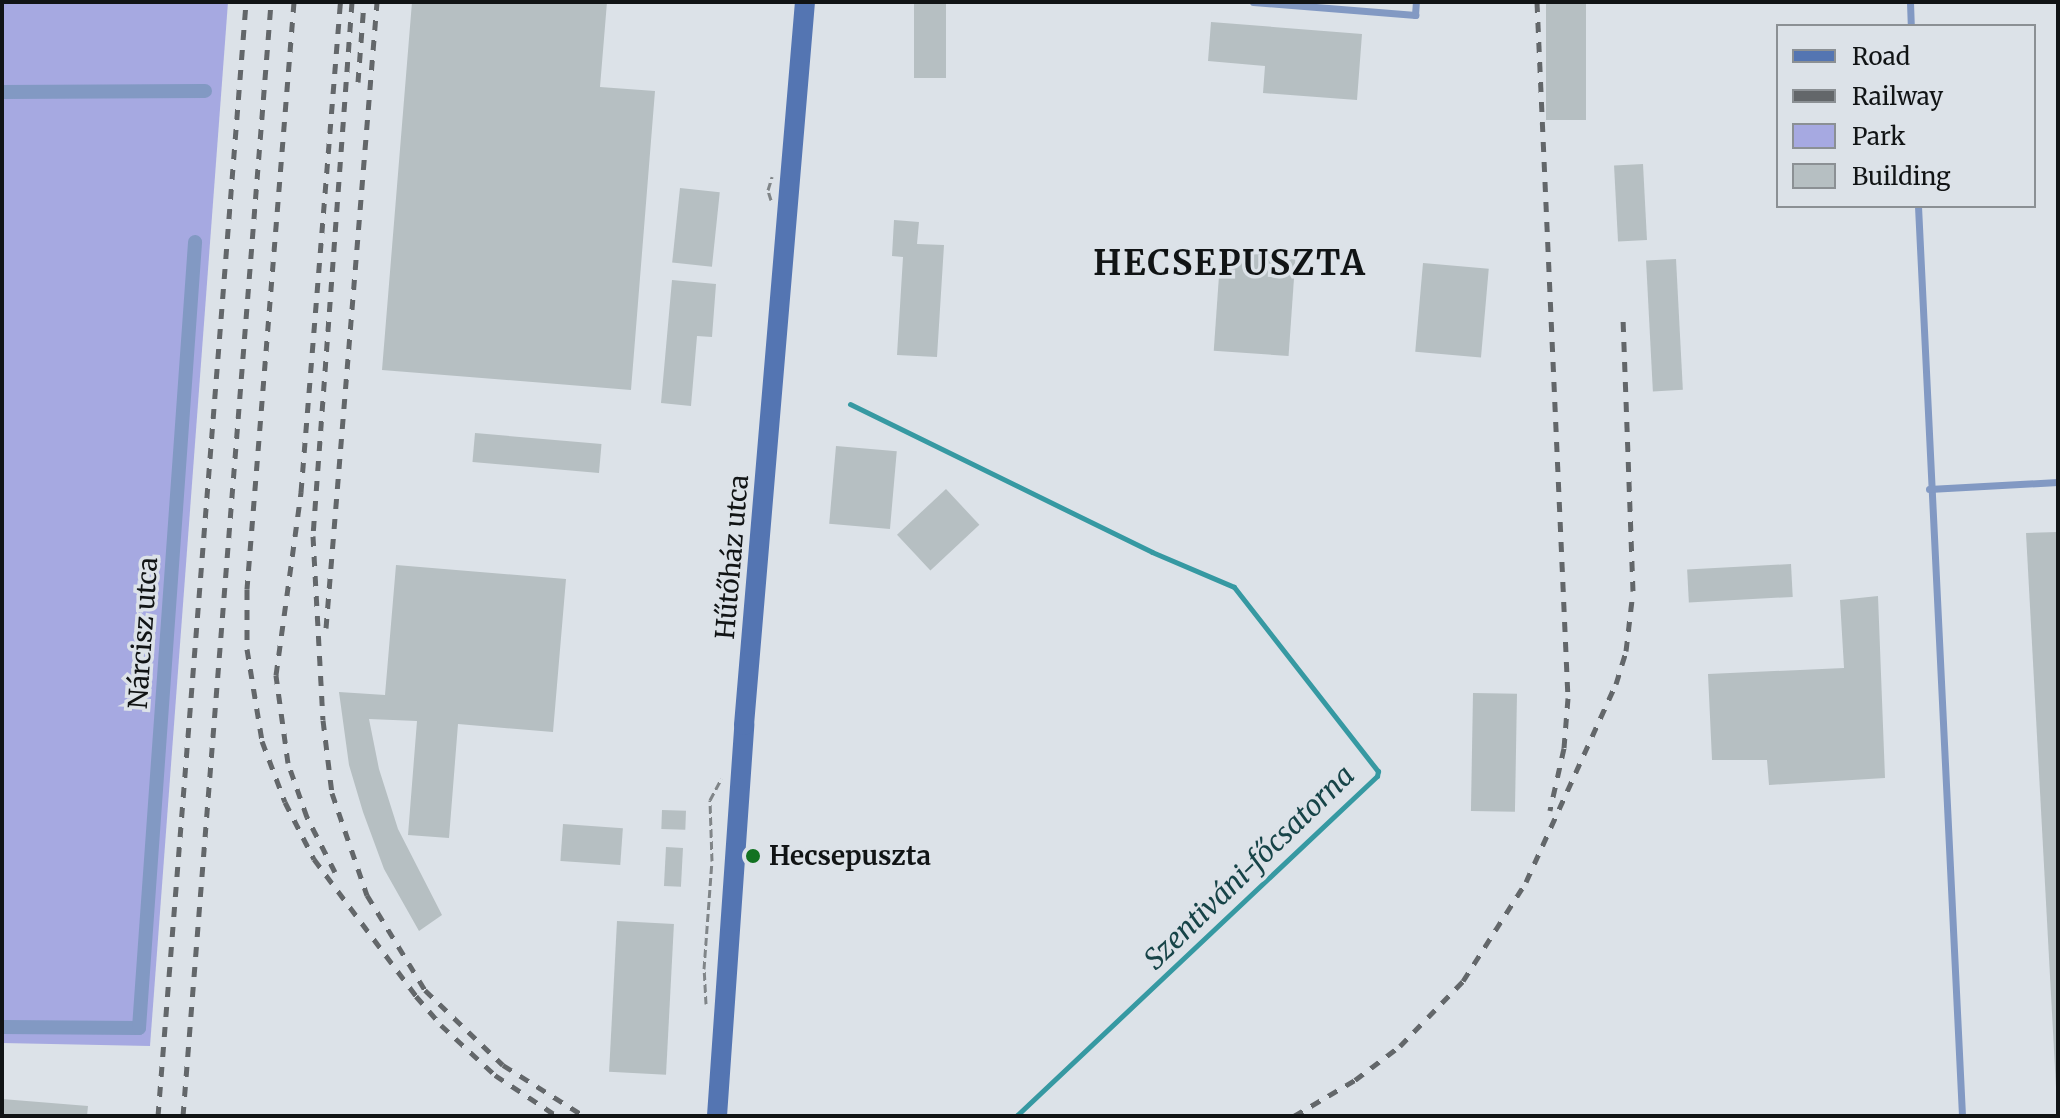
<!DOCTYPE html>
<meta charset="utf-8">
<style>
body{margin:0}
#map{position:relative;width:2060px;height:1118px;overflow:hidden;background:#dce2e8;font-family:Merriweather,serif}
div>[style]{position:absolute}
.green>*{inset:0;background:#a6a9e1}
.stream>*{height:5px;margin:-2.5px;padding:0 2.5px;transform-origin:2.5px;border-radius:2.5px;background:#3699a2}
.building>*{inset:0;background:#b6bfc2;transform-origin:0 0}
.path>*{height:3px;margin-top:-1.5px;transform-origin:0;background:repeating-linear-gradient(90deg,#808588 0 8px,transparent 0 12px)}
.lane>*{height:7px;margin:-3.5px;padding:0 3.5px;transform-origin:3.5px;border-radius:3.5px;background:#8299c3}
.street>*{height:14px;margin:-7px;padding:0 7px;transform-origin:7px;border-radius:7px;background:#8299c3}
.secondary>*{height:20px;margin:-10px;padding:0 10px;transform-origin:10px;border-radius:10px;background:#5475b2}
.rail>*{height:5px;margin-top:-2.5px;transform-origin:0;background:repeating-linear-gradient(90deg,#63676a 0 10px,transparent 0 20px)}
.dots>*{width:22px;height:22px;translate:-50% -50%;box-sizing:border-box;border:4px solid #dce2e8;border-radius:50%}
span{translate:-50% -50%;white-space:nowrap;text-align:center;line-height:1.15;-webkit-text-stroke:7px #dce2e8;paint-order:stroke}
.street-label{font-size:26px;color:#111415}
.poi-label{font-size:26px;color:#111415;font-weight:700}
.left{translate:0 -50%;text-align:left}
.water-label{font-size:28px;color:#174448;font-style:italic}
.district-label{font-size:34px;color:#111415;font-weight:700;letter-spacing:2px}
.frame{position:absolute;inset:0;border:4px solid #111415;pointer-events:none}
.legend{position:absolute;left:1776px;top:24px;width:260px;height:184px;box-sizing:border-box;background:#dce2e8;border:2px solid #8b9094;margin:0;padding:10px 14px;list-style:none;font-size:24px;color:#111415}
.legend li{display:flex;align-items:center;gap:16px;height:40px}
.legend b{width:40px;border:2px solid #8b9094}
</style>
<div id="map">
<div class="green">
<div style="clip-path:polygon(2px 2px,228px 2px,150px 1046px,2px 1043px)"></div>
</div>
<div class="stream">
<div style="left:850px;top:404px;width:336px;rotate:26.1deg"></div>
<div style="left:1152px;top:552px;width:89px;rotate:23.1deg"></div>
<div style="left:1234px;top:587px;width:234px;rotate:52deg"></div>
<div style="left:1378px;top:771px;width:5px;rotate:101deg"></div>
<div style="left:1377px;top:776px;width:496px;rotate:136.7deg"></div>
</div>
<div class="building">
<div style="clip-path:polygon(412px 2px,607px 2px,600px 87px,655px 91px,631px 390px,382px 370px)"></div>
<div style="left:914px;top:2px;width:32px;height:76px"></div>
<div style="left:1546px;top:2px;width:40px;height:118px"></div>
<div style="clip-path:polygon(1211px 22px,1362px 34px,1357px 100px,1263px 93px,1265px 66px,1208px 61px)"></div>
<div style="left:1643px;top:164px;width:76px;height:29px;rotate:87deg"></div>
<div style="left:680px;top:188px;width:40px;height:75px;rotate:6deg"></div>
<div style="clip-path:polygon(894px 220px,919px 222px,917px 244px,944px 245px,937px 357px,897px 355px,903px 257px,892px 256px)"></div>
<div style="left:1221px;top:247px;width:75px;height:104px;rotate:4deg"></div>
<div style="left:1676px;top:259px;width:131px;height:30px;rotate:87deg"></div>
<div style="left:1423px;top:263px;width:66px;height:89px;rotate:5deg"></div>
<div style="clip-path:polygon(672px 280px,716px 284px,712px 337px,697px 336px,691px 406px,661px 403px)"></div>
<div style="left:475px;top:433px;width:127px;height:29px;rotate:5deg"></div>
<div style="left:836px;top:446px;width:61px;height:78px;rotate:5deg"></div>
<div style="left:946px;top:489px;width:49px;height:67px;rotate:47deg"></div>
<div style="clip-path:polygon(2058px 532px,2058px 1087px,2056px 1087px,2026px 533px)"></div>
<div style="left:1791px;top:564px;width:33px;height:104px;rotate:87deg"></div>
<div style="clip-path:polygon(396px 565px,566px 579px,553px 732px,458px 724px,449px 838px,408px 835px,417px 721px,369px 719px,379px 769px,398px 829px,442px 915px,419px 931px,384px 869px,363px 812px,349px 765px,339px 692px,385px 695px)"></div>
<div style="clip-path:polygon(1878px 596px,1885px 778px,1769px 785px,1767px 760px,1712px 760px,1708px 674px,1844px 668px,1840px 600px)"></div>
<div style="left:1473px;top:693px;width:44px;height:118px;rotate:1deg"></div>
<div style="left:662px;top:810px;width:24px;height:19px;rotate:2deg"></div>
<div style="left:563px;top:824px;width:60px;height:37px;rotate:4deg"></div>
<div style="left:666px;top:847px;width:17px;height:39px;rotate:3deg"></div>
<div style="left:617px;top:921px;width:57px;height:151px;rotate:3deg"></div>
<div style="clip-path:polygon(2px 1099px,88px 1106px,87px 1116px,2px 1116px)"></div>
</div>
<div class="path">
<div style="left:771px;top:200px;width:10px;rotate:-107deg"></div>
<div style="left:768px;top:190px;width:14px;rotate:-73deg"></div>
<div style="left:706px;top:1004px;width:35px;rotate:-93deg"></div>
<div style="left:704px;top:969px;width:108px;rotate:-85.8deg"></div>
<div style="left:712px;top:861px;width:61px;rotate:-91.9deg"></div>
<div style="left:710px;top:800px;width:24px;rotate:-62deg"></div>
</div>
<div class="lane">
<div style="left:1253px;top:2px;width:163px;rotate:4.6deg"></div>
<div style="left:1415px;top:15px;width:13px;rotate:-86deg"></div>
<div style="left:1910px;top:2px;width:24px;rotate:88deg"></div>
<div style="left:1918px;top:206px;width:911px;rotate:87.23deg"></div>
<div style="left:1929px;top:489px;width:129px;rotate:-3.1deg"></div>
</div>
<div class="street">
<div style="left:2px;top:92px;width:203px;rotate:-0.3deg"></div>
<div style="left:2px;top:1027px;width:137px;rotate:0.4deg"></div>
<div style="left:139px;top:1028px;width:788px;rotate:-85.92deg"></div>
</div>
<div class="secondary">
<div style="left:717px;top:1116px;width:392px;rotate:-86deg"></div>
<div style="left:744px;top:725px;width:726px;rotate:-85.18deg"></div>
</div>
<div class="rail">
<div style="left:294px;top:2px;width:589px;rotate:94.58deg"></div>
<div style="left:247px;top:589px;width:60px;rotate:90deg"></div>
<div style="left:247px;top:649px;width:93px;rotate:80.7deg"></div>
<div style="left:262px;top:741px;width:65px;rotate:69.3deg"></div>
<div style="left:285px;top:802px;width:64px;rotate:63deg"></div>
<div style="left:314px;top:859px;width:171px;rotate:53.3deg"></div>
<div style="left:416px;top:996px;width:38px;rotate:49deg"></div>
<div style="left:441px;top:1025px;width:74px;rotate:42.8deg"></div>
<div style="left:495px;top:1075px;width:74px;rotate:33.5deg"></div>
<div style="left:352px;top:2px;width:535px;rotate:94.18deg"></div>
<div style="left:313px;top:536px;width:184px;rotate:86.9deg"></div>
<div style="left:323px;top:720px;width:74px;rotate:83deg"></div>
<div style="left:332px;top:793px;width:108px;rotate:71.1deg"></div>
<div style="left:367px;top:895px;width:111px;rotate:58.6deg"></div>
<div style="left:425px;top:990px;width:108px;rotate:43.9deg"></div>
<div style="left:503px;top:1065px;width:96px;rotate:32.2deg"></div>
<div style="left:1537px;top:2px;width:697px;rotate:87.45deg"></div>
<div style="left:1568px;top:698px;width:50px;rotate:94.6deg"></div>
<div style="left:1564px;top:748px;width:64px;rotate:102.7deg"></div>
<div style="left:358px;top:82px;width:80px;rotate:-85.7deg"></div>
<div style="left:326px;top:628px;width:628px;rotate:-85.34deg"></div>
<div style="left:335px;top:872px;width:62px;rotate:-117deg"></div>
<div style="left:307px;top:817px;width:57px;rotate:-109.4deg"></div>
<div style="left:288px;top:763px;width:89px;rotate:-97.8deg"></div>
<div style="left:276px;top:675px;width:185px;rotate:-82.2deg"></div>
<div style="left:301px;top:492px;width:492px;rotate:-85.4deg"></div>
<div style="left:158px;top:1116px;width:1117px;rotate:-85.48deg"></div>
<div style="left:183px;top:1116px;width:1117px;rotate:-85.48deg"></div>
<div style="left:1294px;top:1116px;width:71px;rotate:-30.5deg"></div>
<div style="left:1355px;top:1080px;width:56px;rotate:-37.1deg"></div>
<div style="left:1400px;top:1046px;width:91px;rotate:-45.9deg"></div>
<div style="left:1463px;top:981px;width:117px;rotate:-57.5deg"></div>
<div style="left:1526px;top:882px;width:217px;rotate:-65.6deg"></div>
<div style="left:1616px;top:684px;width:34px;rotate:-73deg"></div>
<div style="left:1626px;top:651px;width:60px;rotate:-83.3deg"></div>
<div style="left:1633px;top:591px;width:274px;rotate:-92.1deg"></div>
</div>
<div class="dots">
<div style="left:753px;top:856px;background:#127221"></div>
</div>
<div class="street-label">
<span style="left:732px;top:557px;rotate:-85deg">Hűtőház utca</span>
<span style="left:143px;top:633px;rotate:-86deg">Nárcisz utca</span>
</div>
<div class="poi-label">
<span class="left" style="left:769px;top:856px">Hecsepuszta</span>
</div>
<div class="water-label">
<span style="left:1249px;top:867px;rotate:-44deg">Szentiváni-főcsatorna</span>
</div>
<div class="district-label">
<span style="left:1230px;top:264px">HECSEPUSZTA</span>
</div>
<div class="frame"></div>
<ul class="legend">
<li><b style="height:10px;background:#5475b2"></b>Road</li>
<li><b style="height:10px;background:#63676a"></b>Railway</li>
<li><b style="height:22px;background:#a6a9e1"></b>Park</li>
<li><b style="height:22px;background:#b6bfc2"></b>Building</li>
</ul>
</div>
